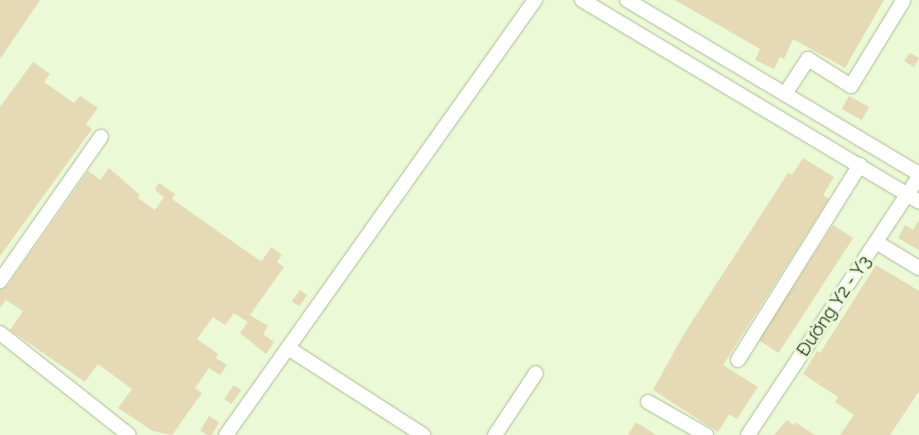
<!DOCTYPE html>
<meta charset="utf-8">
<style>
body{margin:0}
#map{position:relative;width:919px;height:435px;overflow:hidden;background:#ebf9d6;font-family:Raleway,sans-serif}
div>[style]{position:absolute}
.building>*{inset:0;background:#e5d9b6;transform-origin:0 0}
.roads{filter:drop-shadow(0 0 1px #acba98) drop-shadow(0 0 1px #acba98)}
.minor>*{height:14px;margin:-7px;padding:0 7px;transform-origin:7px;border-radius:7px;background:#fff}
span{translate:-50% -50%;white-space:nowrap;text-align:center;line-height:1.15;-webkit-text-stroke:5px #ebf9d6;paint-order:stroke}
.street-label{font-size:18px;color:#32382a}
</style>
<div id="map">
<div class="building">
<div style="clip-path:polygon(0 0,40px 0,0 59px)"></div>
<div style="clip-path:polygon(675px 0,884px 0,845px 68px,793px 39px,784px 59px,780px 57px,774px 69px,755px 60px,760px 49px)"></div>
<div style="clip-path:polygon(910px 53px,919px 58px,914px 67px,904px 61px)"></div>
<div style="clip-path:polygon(33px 62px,50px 74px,44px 82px,74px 103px,80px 96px,98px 108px,86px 124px,92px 129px,0 256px,0 107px)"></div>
<div style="left:849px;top:96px;width:23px;height:15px;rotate:29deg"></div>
<div style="clip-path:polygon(803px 158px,834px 177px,823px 195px,829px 199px,723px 365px,758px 387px,737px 419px,729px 414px,718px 432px,653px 390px,684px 334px,788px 173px,792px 175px)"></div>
<div style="clip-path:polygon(109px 168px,140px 195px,138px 198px,155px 210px,164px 197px,155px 190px,159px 183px,175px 194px,172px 199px,256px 258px,262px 261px,271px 247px,282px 255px,277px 262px,284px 267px,250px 315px,268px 326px,263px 334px,274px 342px,266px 354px,240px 333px,248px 322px,234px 313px,225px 325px,213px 317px,197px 339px,218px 354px,216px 358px,227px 365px,220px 375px,209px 368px,195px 388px,202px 393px,172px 435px,153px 431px,118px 408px,132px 389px,98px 364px,85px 382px,10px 330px,23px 311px,6px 300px,0 308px,0 290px,7px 286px,88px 171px,100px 180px)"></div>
<div style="clip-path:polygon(919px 220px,919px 250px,898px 238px,905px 225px,913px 230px)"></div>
<div style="left:833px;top:225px;width:24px;height:137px;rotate:33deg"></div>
<div style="clip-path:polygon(876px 265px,919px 291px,919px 391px,890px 435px,840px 435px,854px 415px,835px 402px,838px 397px,803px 374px,817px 351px,820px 353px)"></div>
<div style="left:300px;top:290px;width:9px;height:14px;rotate:36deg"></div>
<div style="left:234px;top:385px;width:9px;height:17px;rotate:36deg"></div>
<div style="left:209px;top:416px;width:12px;height:17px;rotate:31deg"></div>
<div style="clip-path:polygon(787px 420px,794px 425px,795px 422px,815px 435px,774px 435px)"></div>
<div style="clip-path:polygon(636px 422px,656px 435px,628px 435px)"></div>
</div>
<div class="roads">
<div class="minor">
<div style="left:582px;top:0;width:393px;rotate:30.9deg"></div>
<div style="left:627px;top:0;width:340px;rotate:30.8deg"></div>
<div style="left:785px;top:94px;width:42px;rotate:-56.7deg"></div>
<div style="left:808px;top:59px;width:51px;rotate:32.1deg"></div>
<div style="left:851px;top:86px;width:100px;rotate:-58.5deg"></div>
<div style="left:876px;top:242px;width:50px;rotate:31.2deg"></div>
<div style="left:0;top:281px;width:176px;rotate:-55deg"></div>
<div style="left:0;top:333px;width:164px;rotate:38.3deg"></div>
<div style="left:288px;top:348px;width:161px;rotate:32.8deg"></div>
<div style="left:738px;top:360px;width:230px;rotate:-58deg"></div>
<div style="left:648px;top:402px;width:67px;rotate:29.6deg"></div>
<div style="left:226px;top:435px;width:534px;rotate:-54.61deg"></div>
<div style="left:495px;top:435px;width:74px;rotate:-56.5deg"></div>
<div style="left:748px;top:435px;width:310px;rotate:-56.5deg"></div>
</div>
</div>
<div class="street-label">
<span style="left:834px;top:306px;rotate:-56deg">Đường Y2 - Y3</span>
</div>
</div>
